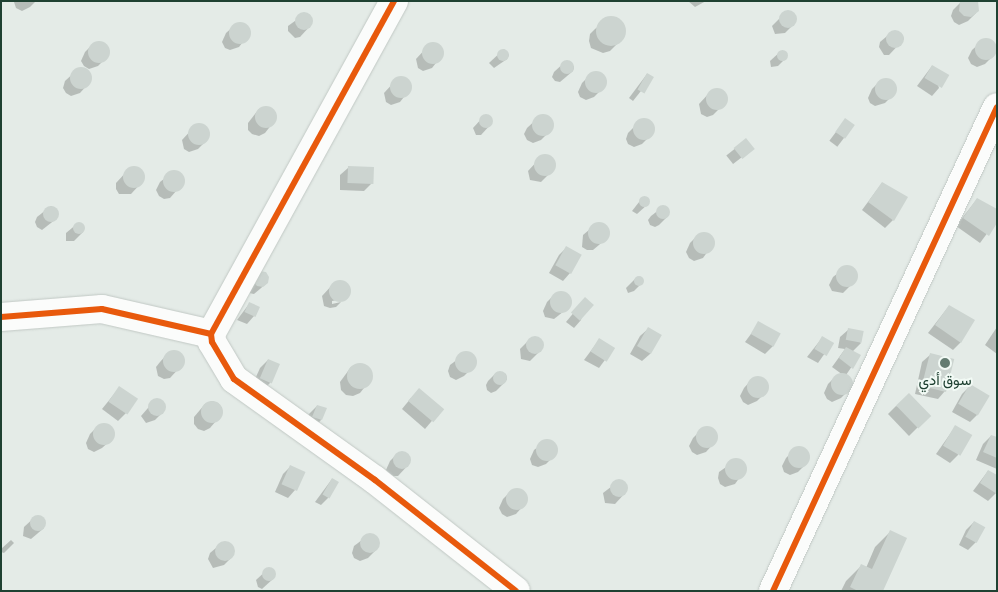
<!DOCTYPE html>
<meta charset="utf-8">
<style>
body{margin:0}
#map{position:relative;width:998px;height:592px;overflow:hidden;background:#e4ebe7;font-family:Barlow,Vazirmatn,sans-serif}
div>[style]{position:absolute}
.shadow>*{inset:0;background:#0003;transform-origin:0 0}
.building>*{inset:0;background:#ccd4d0;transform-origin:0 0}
.round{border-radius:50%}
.roads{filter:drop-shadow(0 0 1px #c1c8c4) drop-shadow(0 0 1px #c1c8c4)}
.minor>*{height:28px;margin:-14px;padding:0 14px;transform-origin:14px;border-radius:14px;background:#fbfcfb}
.cycleway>*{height:6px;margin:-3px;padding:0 3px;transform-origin:3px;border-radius:3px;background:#e8590c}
.dots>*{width:14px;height:14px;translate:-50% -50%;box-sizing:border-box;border:2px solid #f2faf5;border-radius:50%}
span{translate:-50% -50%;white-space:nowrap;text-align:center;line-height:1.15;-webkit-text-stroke:4px #f2faf5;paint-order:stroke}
.poi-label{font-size:15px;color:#1f4132}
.frame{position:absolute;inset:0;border:2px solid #1f4132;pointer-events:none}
</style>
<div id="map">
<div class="shadow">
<div style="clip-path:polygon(36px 1px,30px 7px,22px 11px,16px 8px,14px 2px)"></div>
<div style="clip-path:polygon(688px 1px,706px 1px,695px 7px)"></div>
<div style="clip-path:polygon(961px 2px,978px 5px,976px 13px,968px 21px,959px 25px,954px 22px,951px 16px,953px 10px)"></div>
<div style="clip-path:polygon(787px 11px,795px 16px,793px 25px,785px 33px,775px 34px,772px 26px)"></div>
<div style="clip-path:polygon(306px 13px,310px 15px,311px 25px,300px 37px,295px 38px,288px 31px,288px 26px)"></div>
<div style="clip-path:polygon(609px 18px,622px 24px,624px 30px,618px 43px,610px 51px,603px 53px,591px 48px,589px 41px,590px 34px,595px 29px)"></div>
<div style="clip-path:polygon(240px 23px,248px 28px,250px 33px,239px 47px,230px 50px,225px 48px,222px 42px,226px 33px,235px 25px)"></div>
<div style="clip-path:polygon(893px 31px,902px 34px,904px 39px,889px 55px,884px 55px,879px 47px,880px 42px)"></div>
<div style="clip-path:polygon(987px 40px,992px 42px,996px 47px,993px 56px,985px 64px,977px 67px,971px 64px,968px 58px,972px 50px,981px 42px)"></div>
<div style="clip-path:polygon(99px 42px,105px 44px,108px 49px,106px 58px,98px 66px,89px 69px,84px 66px,81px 61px,85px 52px,93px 44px)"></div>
<div style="clip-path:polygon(433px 44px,441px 48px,443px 54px,432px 68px,423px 71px,418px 68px,416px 59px,428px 46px)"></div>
<div style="clip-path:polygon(504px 49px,509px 55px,507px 59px,494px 68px,489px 63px)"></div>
<div style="clip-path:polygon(781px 51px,787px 54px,786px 58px,778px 66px,771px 67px,770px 61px)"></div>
<div style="clip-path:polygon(566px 61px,571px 62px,574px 67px,573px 71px,560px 82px,555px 81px,552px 77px,554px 72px)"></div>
<div style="clip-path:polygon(932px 66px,939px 88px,932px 96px,917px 86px)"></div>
<div style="clip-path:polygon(78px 69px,87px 71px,90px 76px,88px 84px,80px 93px,71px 96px,66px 93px,63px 88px,65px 81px)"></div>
<div style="clip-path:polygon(599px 74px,604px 77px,605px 83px,602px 89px,594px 97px,586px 100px,580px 97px,578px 92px,582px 83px,590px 75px)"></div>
<div style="clip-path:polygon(647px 74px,652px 77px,633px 101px,629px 98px)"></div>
<div style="clip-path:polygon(401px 78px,409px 82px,411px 88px,400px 102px,391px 105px,386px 102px,384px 93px,396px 80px)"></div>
<div style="clip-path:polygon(889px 80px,894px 84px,895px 89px,893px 95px,885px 103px,875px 106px,870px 103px,868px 98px,872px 89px,880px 81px)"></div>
<div style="clip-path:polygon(717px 90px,724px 94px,725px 103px,713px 115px,707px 117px,701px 114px,699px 104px,711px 91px)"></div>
<div style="clip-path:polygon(265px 107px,271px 108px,276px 113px,276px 119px,265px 133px,259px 136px,252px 134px,248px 130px,248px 123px,259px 109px)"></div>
<div style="clip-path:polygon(484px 116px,492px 119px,492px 123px,481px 135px,476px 135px,473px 128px)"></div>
<div style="clip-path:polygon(540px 116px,549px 118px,552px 123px,549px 132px,541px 140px,533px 143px,527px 140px,524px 134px,527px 128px)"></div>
<div style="left:845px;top:120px;width:10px;height:26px;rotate:37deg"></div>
<div style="clip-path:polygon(640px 121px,650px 122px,653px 127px,650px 136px,642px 144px,634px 147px,628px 144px,626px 139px,628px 133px)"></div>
<div style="clip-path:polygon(199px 125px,207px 129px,208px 135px,206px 141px,198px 149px,189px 152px,184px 149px,182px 140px,194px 127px)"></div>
<div style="left:746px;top:140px;width:11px;height:25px;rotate:52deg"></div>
<div style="clip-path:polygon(545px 156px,553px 160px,554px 169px,541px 182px,530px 180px,528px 171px,540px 158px)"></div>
<div style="clip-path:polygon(134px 168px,140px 169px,143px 174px,143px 181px,131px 194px,119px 194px,116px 189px,116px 183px,128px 170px)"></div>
<div style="clip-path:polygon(348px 168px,372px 183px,364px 191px,340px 190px,340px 175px)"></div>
<div style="clip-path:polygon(174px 171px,182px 176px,184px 182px,170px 198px,164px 199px,159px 196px,156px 190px,160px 182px)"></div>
<div style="clip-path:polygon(882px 183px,893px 220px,885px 228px,862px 210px)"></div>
<div style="clip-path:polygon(643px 197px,647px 197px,648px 204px,637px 214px,632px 211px)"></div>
<div style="clip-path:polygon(977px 199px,997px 220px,980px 243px,956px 226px)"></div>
<div style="clip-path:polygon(51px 206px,56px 209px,58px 213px,56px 219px,42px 230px,37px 227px,35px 222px,37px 217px)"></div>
<div style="clip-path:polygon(664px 206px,669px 212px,667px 217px,659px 225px,655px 227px,650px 225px,648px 220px,651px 216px)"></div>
<div style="clip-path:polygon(78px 223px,84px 228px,83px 232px,74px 241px,66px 241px,66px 233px)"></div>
<div style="clip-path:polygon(596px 224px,602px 224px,606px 227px,606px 239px,593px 250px,587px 250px,582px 247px,583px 235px)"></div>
<div style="clip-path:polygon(704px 234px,712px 238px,713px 244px,703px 258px,694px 261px,689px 258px,686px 252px,690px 243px,698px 235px)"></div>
<div style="clip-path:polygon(566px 248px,570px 273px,563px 281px,549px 273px,559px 255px)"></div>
<div style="clip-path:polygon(847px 266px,855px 271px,856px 280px,843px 293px,832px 291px,829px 285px,833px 277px)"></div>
<div style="clip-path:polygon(265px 273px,267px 283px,254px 294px,249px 293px,246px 289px)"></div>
<div style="clip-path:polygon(637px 277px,640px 277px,642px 283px,634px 291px,628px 293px,626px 288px)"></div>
<div style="clip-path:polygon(340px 281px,347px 285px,348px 294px,342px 301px,342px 299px,332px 301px,332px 304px,341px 302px,336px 307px,330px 308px,324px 306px,322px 296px,334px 283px)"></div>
<div style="clip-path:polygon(561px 292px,569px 297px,570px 303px,568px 308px,554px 319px,545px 317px,543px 311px,547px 302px,555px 294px)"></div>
<div style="clip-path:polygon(585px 299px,581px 320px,574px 328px,566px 322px)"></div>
<div style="clip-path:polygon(249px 304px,254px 316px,247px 324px,237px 320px)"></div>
<div style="clip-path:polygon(949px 306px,973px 320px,960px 343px,953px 350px,928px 333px)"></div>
<div style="clip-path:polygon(759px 323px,773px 346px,765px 354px,745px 342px)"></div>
<div style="clip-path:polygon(997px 327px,997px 354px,985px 345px)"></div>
<div style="clip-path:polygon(648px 329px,660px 336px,650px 354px,642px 361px,630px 354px,640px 336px)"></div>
<div style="clip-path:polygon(848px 330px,861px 343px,852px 352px,859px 356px,846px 375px,851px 384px,849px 390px,841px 398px,832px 402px,827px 399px,824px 393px,828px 384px,836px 376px,843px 375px,832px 367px,845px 349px,838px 348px,840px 337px)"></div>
<div style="clip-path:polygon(536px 338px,543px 345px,538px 353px,530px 361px,521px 359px,520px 349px,528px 341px)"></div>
<div style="clip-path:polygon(822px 338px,832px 343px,818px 363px,807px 357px)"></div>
<div style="clip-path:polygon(599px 340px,613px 349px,599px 368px,584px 360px)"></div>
<div style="clip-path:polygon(177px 352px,182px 356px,182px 365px,170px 378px,164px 379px,158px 376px,156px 367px,160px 362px,168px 353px)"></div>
<div style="clip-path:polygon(466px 353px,472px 354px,475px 360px,472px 368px,464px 376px,456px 380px,450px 377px,448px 371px,450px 365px)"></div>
<div style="clip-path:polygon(930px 355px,945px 391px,938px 399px,915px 394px,922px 362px)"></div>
<div style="clip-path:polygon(268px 360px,270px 383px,263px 390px,252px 386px,260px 368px)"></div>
<div style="clip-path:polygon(358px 364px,366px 365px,371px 371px,372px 378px,360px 393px,353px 396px,346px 395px,341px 390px,340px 382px,351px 367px)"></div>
<div style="clip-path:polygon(501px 372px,506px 374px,507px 379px,504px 383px,496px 391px,491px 393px,487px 390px,486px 385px,488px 381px,496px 373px)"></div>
<div style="clip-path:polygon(758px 378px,764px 379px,767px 385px,765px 393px,757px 401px,748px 405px,743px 402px,740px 396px,744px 388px,752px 379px)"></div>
<div style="clip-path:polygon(970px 386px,977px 415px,970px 422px,952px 412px,962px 394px)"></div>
<div style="clip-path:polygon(119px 388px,126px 413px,118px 421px,102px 409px)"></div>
<div style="clip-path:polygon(411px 398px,442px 409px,425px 429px,402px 409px)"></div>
<div style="clip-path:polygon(155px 400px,163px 403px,163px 412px,155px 420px,146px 423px,141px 416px)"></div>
<div style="clip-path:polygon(212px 401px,218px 403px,222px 408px,222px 414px,210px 428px,204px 431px,198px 429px,194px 424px,194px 417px,205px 404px)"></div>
<div style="clip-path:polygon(317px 406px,321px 420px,314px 428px,305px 425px,309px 414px)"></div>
<div style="clip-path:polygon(896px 406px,929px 416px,909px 436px,888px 414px)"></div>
<div style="clip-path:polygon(104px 424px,110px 426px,113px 432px,111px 440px,102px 448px,94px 452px,88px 449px,86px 443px,90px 434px,98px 426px)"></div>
<div style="clip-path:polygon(955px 427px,958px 455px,950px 463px,936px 454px)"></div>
<div style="clip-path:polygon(710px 428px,715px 432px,716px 438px,714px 443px,706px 452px,697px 455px,692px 452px,689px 446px,693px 438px,701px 430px)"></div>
<div style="clip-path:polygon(991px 436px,997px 439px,997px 469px,976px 460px,983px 444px)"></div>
<div style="clip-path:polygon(547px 440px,555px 445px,557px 450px,554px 456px,546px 464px,538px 467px,532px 465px,530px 459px,534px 450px)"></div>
<div style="clip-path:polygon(802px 448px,807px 452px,809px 458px,806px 464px,798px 472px,790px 475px,784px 472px,782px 466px,786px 458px,794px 450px)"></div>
<div style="clip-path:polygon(398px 453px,408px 454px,410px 463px,398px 476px,393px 476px,386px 470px,390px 461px)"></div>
<div style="clip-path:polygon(736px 460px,741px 461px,745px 470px,735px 484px,725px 487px,720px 484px,718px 478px,719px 472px)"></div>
<div style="clip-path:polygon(291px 466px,295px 490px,288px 498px,275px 492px,283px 474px)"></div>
<div style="clip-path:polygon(988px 471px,996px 493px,988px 501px,973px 491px)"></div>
<div style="clip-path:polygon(332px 479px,328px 498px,321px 505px,315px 502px)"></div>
<div style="clip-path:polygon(620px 480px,627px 486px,627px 491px,615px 504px,605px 503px,603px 493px)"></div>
<div style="clip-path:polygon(520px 490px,525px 494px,526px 500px,524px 505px,516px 514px,507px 517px,502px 514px,499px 508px,503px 499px,511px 491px)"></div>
<div style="clip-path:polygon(36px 516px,44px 519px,44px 528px,31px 539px,23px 536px,24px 527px)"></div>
<div style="clip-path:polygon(974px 522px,976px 542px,968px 550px,959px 545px,966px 530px)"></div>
<div style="clip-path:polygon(890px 532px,882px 591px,841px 591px,846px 581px,861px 566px,866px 568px,875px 547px)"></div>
<div style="clip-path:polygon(370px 534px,376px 536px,379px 541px,376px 550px,368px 558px,360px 561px,354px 558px,352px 553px,354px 546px)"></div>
<div style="clip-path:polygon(11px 540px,14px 543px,4px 553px,1px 552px,1px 549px)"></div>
<div style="clip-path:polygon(223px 542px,233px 546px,232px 557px,224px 565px,213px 568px,208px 559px,210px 553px)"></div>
<div style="clip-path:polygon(268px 569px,275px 573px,274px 578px,262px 589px,258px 587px,256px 580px)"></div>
</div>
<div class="building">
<div style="clip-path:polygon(960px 1px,978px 1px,979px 11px,971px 17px,964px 16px,959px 11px)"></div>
<div class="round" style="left:779px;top:10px;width:18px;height:18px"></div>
<div class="round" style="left:295px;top:12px;width:18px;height:18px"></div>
<div class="round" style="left:596px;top:16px;width:30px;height:30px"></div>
<div class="round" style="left:229px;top:22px;width:22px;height:22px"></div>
<div class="round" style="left:886px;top:30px;width:18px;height:18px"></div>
<div class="round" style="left:975px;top:38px;width:22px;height:22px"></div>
<div class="round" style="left:88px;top:41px;width:22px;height:22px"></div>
<div class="round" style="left:422px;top:42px;width:22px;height:22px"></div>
<div class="round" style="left:497px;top:49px;width:12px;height:12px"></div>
<div class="round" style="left:776.5px;top:49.5px;width:11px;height:11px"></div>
<div class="round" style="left:560px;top:60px;width:14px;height:14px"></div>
<div style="left:932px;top:65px;width:20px;height:15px;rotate:30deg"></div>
<div class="round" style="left:70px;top:67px;width:22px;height:22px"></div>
<div class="round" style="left:585px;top:71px;width:22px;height:22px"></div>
<div style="left:647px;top:73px;width:8px;height:19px;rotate:30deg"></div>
<div class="round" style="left:390px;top:76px;width:22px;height:22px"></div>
<div class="round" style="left:875px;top:78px;width:22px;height:22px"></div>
<div class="round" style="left:706px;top:88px;width:22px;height:22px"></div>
<div class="round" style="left:255px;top:106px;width:22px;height:22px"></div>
<div class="round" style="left:479px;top:114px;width:14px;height:14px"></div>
<div class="round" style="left:532px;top:114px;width:22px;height:22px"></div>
<div style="left:845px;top:118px;width:12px;height:17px;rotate:35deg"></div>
<div class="round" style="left:633px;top:118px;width:22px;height:22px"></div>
<div class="round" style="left:188px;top:123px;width:22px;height:22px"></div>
<div style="left:746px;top:138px;width:14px;height:16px;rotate:51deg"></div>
<div class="round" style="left:534px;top:154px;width:22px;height:22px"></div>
<div style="left:348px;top:166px;width:26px;height:17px;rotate:2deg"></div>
<div class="round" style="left:123px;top:166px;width:22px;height:22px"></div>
<div class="round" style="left:163px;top:170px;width:22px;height:22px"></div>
<div style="clip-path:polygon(882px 182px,908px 197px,894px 221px,868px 202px)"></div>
<div class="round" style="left:638.5px;top:195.5px;width:11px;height:11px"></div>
<div style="clip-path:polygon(977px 198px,997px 209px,997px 223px,989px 236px,963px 218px)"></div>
<div class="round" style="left:656px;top:205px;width:14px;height:14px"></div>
<div class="round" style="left:43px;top:206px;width:16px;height:16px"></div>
<div class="round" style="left:73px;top:222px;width:12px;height:12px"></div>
<div class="round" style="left:588px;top:222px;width:22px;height:22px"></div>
<div class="round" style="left:693px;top:232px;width:22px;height:22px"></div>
<div style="left:566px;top:246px;width:18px;height:22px;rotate:29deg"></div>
<div class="round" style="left:836px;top:265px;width:22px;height:22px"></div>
<div style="clip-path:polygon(259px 271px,266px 272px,269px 277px,268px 283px,263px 287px,257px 286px,253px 281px)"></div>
<div class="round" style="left:634px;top:276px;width:10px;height:10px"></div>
<div class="round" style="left:329px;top:280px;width:22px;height:22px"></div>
<div class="round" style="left:550px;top:291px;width:22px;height:22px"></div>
<div style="left:585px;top:297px;width:12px;height:21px;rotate:42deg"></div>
<div style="left:249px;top:302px;width:12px;height:11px;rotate:24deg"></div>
<div style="clip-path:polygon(949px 305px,975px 320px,961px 343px,935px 325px)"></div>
<div style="left:758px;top:321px;width:26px;height:15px;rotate:29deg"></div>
<div style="left:648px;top:327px;width:16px;height:22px;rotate:30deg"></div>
<div style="left:848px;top:328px;width:16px;height:12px;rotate:11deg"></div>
<div style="left:822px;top:336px;width:14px;height:15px;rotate:30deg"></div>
<div class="round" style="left:526px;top:336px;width:18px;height:18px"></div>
<div style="left:599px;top:338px;width:19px;height:16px;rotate:32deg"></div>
<div style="clip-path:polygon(846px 347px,861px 355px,853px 369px,839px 358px)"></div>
<div class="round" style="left:163px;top:350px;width:22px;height:22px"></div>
<div class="round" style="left:455px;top:351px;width:22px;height:22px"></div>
<div style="left:930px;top:353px;width:25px;height:34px;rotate:14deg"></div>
<div style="left:268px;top:359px;width:13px;height:21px;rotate:23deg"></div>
<div class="round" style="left:347px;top:363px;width:26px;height:26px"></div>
<div class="round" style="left:493px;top:371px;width:14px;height:14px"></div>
<div class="round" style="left:831px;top:373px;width:22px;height:22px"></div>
<div class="round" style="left:747px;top:376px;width:22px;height:22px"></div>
<div style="left:970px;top:384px;width:23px;height:23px;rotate:31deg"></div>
<div style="left:119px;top:386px;width:23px;height:19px;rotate:34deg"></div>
<div style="left:419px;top:388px;width:33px;height:17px;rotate:40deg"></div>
<div style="left:909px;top:393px;width:32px;height:18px;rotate:46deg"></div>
<div class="round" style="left:148px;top:398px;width:18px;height:18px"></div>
<div class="round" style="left:201px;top:401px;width:22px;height:22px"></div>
<div style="clip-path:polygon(317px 405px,327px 408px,322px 420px,312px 417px)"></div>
<div class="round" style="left:93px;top:423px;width:22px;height:22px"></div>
<div style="left:955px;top:425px;width:20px;height:24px;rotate:30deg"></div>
<div class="round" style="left:696px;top:426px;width:22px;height:22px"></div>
<div style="clip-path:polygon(991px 435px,997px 437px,997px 458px,983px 452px)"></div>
<div class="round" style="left:536px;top:439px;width:22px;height:22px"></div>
<div class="round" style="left:788px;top:446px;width:22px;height:22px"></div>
<div class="round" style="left:393px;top:451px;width:18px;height:18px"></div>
<div class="round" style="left:725px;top:458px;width:22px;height:22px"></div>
<div style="left:290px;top:465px;width:17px;height:21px;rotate:24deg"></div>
<div style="clip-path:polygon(988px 470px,997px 475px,997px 494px,980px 483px)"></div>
<div style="left:332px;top:478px;width:8px;height:19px;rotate:30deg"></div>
<div class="round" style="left:610px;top:479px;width:18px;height:18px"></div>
<div class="round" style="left:506px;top:488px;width:22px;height:22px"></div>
<div class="round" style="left:30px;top:515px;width:16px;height:16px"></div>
<div style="left:974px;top:521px;width:13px;height:18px;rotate:29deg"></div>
<div style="clip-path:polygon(890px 530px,907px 538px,883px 591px,858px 591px,850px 587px,861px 564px,872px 569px)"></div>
<div class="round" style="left:360px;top:533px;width:20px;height:20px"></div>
<div class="round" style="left:215px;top:541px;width:20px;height:20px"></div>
<div class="round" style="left:262px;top:567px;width:14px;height:14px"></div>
</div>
<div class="roads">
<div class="minor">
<div style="left:1px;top:317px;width:101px;rotate:-4.5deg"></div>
<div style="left:102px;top:309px;width:112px;rotate:12.9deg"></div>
<div style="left:211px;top:334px;width:8px;rotate:83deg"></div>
<div style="left:212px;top:342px;width:43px;rotate:59.3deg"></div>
<div style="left:234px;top:379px;width:173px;rotate:35.6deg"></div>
<div style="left:375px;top:480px;width:179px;rotate:38.2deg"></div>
<div style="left:211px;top:334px;width:380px;rotate:-61.2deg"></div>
<div style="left:773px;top:591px;width:533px;rotate:-65.16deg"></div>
</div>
</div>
<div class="cycleway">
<div style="left:1px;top:317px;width:101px;rotate:-4.5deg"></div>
<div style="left:102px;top:309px;width:112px;rotate:12.9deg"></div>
<div style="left:211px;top:334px;width:8px;rotate:83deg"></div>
<div style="left:212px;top:342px;width:43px;rotate:59.3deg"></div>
<div style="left:234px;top:379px;width:173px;rotate:35.6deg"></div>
<div style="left:375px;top:480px;width:179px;rotate:38.2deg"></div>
<div style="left:211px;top:334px;width:380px;rotate:-61.2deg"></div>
<div style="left:773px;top:591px;width:533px;rotate:-65.16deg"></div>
</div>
<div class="dots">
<div style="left:945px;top:363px;background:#647c71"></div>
</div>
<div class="poi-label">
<span style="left:945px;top:380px">سوق أدي</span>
</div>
<div class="frame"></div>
</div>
